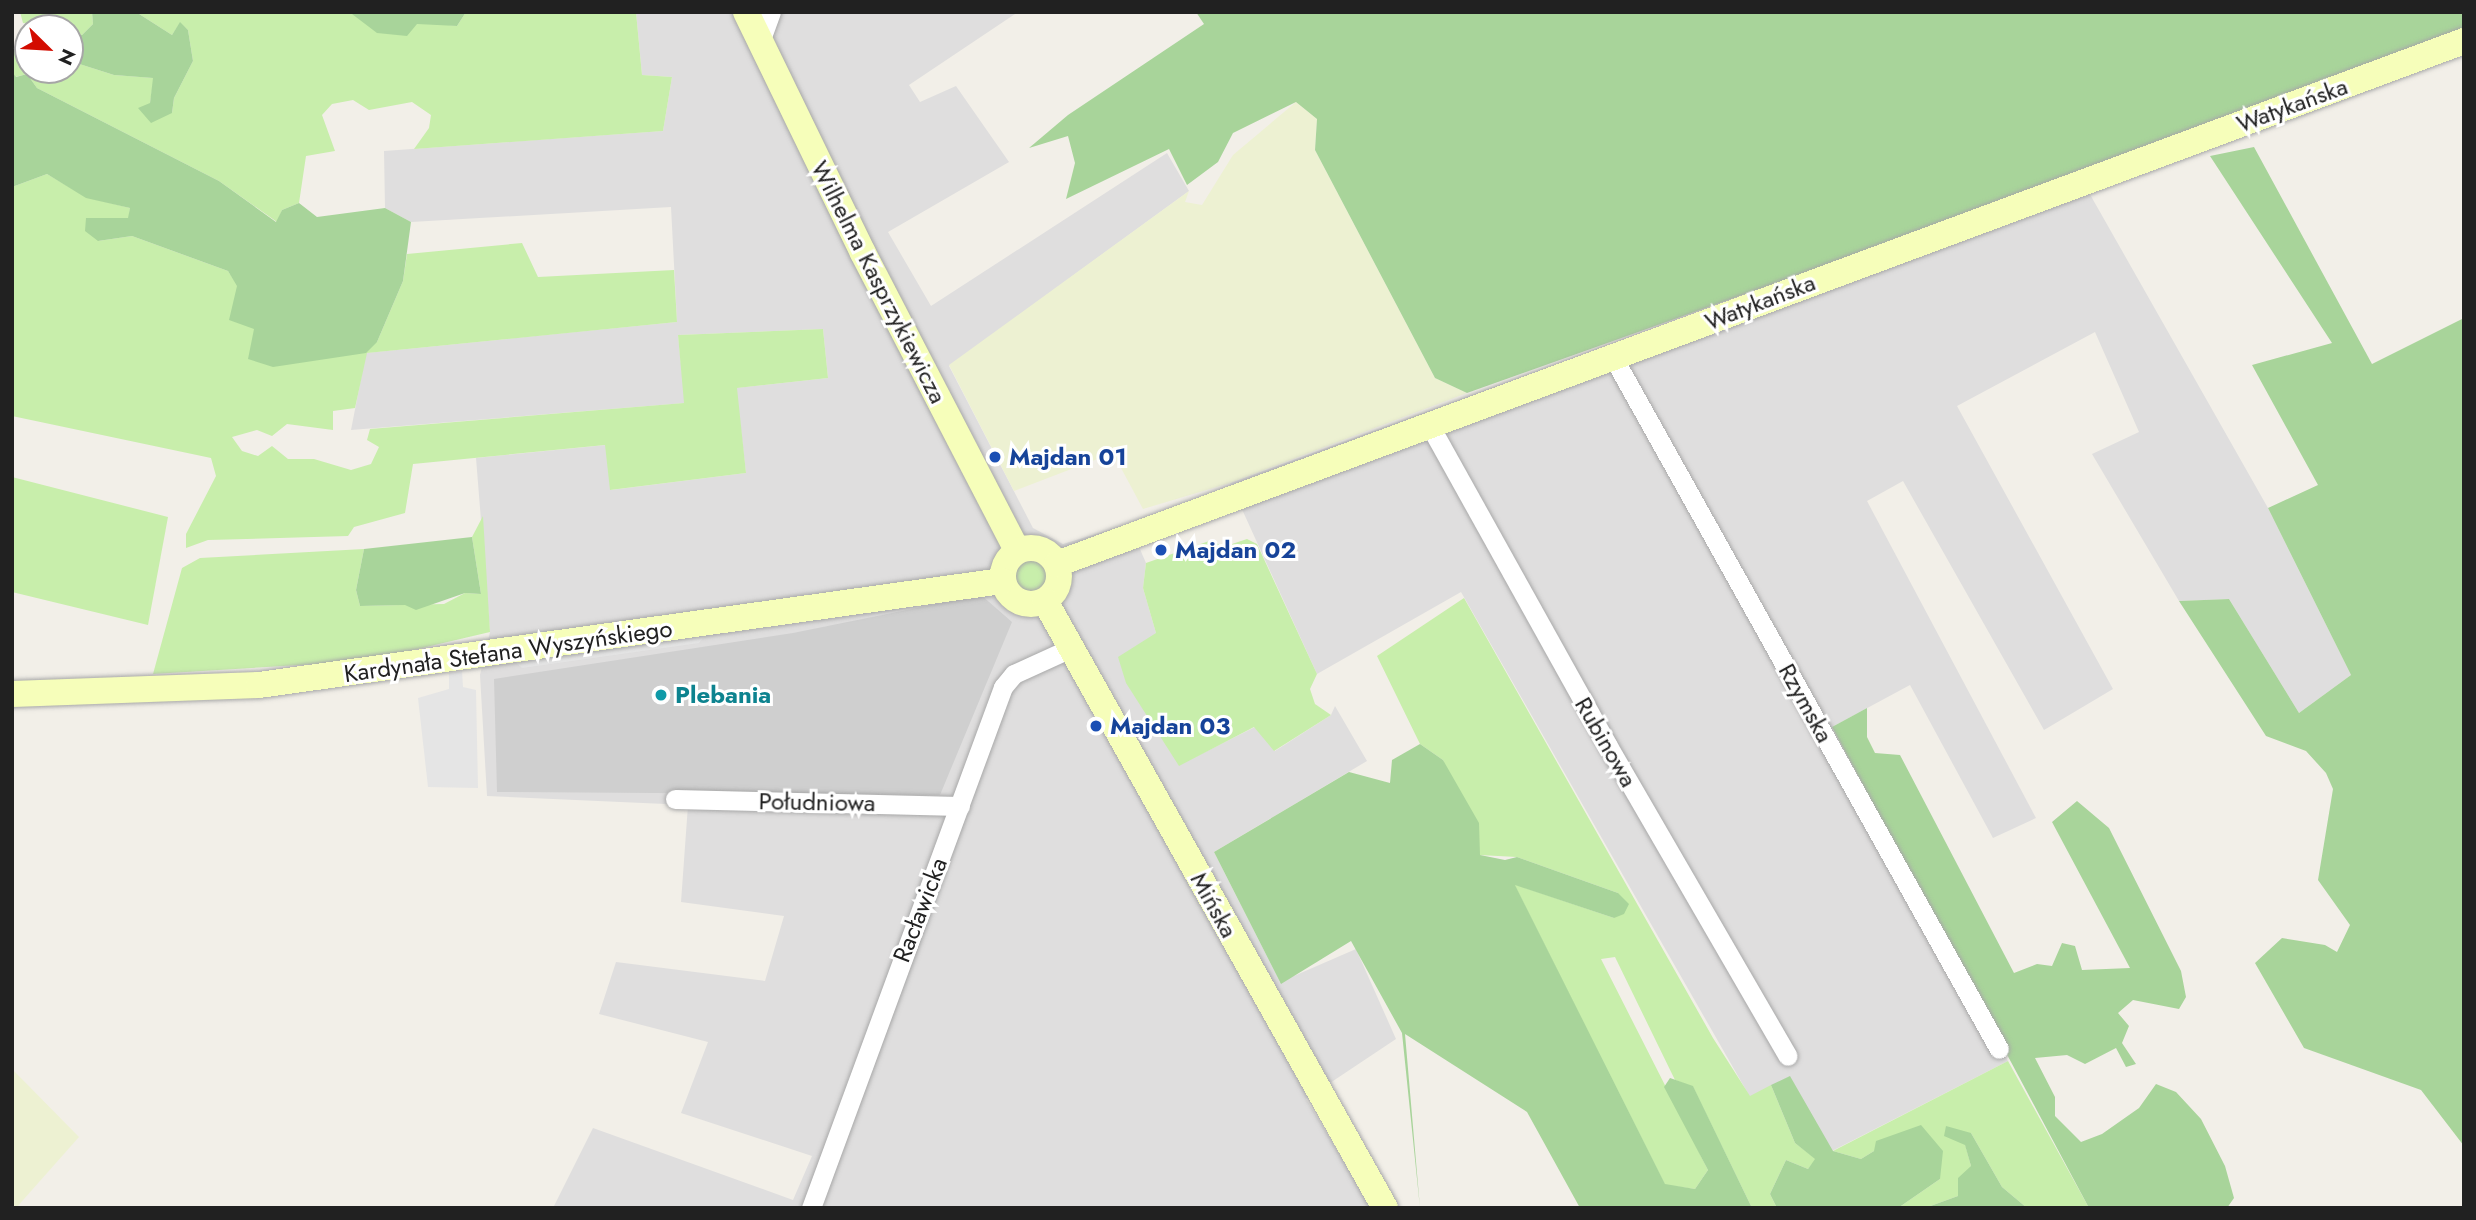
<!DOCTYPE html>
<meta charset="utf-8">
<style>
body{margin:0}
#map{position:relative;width:2476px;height:1220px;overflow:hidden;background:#f2efe8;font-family:Jost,sans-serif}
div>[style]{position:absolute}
.residential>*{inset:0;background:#dfdede}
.religious>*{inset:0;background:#cfcfcf}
.farmland>*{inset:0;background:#edf1d2}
.grass>*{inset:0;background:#c8eeab}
.round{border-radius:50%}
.forest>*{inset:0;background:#a8d49a}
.parking>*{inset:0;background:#e5e5e5}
.roads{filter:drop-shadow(0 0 2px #a8a8a8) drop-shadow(0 0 2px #a8a8a8)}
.street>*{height:19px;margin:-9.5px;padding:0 9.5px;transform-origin:9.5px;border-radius:9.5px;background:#fff}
.secondary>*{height:26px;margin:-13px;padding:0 13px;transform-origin:13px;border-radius:13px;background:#f6feba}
.secondary>.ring{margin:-13px;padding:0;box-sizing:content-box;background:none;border:26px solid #f6feba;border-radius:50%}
.dots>*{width:19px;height:19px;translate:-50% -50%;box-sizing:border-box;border:4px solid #fff;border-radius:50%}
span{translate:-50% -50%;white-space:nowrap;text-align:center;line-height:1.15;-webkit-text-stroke:6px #fff;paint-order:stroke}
.street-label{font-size:24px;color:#212121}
.transit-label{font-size:24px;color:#164399;font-weight:700}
.left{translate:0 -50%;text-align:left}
.culture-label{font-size:24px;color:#0d838f;font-weight:700}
.frame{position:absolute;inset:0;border:14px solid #212121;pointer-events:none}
.north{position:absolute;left:14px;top:14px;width:70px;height:70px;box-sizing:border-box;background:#fff;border:2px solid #a6a6a6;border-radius:50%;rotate:114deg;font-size:19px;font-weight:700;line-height:28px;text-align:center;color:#212121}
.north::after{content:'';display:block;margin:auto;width:24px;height:32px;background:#d30c00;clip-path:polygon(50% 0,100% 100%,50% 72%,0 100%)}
</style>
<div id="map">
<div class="residential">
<div style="clip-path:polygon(636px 12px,1018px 12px,909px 85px,920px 102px,956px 86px,1009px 162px,888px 232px,931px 306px,1167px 153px,1189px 191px,949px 366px,1033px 528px,1063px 544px,1129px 524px,1146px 563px,1143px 588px,1156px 633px,1179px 765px,1255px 727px,1275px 751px,1331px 715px,1335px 706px,1367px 761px,1214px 852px,1280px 982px,1356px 949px,1396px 1039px,1306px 1099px,1372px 1208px,553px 1208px,593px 1128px,793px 1200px,812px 1156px,681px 1113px,708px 1042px,599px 1014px,616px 962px,765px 981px,784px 916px,681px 902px,688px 805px,487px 796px,480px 675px,490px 632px,476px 458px,606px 445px,611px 490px,746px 473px,736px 388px,828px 378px,823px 329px,678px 335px,685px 403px,351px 430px,366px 353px,677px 322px,671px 207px,411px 222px,385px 208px,384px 151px,663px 131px,672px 77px,642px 75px)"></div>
<div style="clip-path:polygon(2079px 175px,2268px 508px,2351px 675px,2299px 713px,2229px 599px,2179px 601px,2092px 454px,2139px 432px,2095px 332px,1957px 406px,2113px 689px,2044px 730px,1903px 481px,1867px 501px,2036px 818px,1993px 838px,1910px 685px,1832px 727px,2008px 1061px,1832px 1151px,1790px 1077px,1750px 1097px,1461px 592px,1317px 674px,1230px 483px)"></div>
</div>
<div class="religious">
<div style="clip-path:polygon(981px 595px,1012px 622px,940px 795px,497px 792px,494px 679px,793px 633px)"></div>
</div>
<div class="farmland">
<div style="clip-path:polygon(1296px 102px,1317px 119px,1315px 150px,1435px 378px,1467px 393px,1230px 483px,1143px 509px,1113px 453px,1014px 491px,949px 365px,1189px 191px,1185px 202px,1202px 205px,1233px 155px)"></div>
<div style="clip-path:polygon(12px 1069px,79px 1137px,16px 1208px,12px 1208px)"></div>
</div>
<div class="grass">
<div style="clip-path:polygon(20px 12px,92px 12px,93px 24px,82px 35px,70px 34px,70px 28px,23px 23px)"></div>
<div style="clip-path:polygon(136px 12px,360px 12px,353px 14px,457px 26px,466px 12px,636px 12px,642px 75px,672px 77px,663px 131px,414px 149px,429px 128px,431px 115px,412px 102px,369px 110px,353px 100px,332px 104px,322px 115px,335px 151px,306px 156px,299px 203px,282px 210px,277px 222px,219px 181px,37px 88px,27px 74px,15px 77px,12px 72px,12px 48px,24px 45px,28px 47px,28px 70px,70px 70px,70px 61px,114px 75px,154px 78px,150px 103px,172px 113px,174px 98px,193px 61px,188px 30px,180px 23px,172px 35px)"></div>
<div style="clip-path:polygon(47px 174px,86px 197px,130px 208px,129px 218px,98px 241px,132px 236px,228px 271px,238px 286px,377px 342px,403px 281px,407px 254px,522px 243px,538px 277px,674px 270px,677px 322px,367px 353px,355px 408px,333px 411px,333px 430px,287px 424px,272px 436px,257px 430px,232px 437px,242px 451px,258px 456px,272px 446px,288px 459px,314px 459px,351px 470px,371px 464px,379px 447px,367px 440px,370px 429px,684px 403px,678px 335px,823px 329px,828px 378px,737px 388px,746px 473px,610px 490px,605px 445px,413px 464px,405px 513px,354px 527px,348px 536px,208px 540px,186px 548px,186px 534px,216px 476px,211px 458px,12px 416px,12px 187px)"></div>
<div style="clip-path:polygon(12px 477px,168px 517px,148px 625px,12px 592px)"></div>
<div style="clip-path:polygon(483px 516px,490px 632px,367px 661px,153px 674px,182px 568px,200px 558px,364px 549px,356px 590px,360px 606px,444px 604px,465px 593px,481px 594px,472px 537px)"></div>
<div style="clip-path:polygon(1247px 539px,1257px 544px,1317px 674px,1310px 689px,1315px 704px,1331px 715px,1274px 751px,1254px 727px,1179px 766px,1126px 683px,1118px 657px,1156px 633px,1143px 588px,1146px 563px,1212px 540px,1223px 547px)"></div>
<div class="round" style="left:1015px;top:558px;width:34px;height:34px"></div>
<div style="clip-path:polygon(1464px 598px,1713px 1038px,1750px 1096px,1771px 1085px,1795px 1143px,1816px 1159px,1808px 1169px,1786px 1160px,1770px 1194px,1777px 1208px,1752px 1208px,1693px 1087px,1675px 1080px,1615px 957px,1601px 959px,1708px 1170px,1695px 1189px,1665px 1185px,1514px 884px,1614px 918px,1618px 893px,1517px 857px,1479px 855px,1443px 760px,1420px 744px,1377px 656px)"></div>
<div style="clip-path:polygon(2008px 1061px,2089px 1208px,2027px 1208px,2002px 1187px,1971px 1133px,1965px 1144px,1971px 1166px,1958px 1196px,1925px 1208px,1898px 1208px,1940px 1179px,1874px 1151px,1861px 1159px,1833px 1151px)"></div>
</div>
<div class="forest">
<div style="clip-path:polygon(92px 12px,136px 12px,172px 35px,180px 22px,188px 30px,193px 61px,174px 98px,172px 113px,151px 123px,138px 108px,150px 103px,153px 78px,114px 75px,70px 61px,70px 34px,82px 35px,93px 24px)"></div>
<div style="clip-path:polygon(360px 12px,466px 12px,457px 26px,417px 24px,407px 36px,377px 33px,352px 14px)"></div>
<div style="clip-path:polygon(1196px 12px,2464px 12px,2464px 51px,2079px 175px,1467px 393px,1435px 378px,1315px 150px,1317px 119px,1296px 102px,1233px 133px,1218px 162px,1187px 185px,1169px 149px,1066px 199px,1075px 163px,1068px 136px,1029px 148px,1068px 115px,1204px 24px)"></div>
<div style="clip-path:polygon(12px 72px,16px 77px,27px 74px,37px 88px,219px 181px,276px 222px,282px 210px,299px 203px,317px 217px,385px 208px,411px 222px,403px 281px,377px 342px,366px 353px,273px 367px,248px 359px,254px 329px,229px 320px,237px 286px,228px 271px,132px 236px,98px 241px,85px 231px,86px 218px,128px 218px,130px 208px,86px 198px,47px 174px,12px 187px)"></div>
<div style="clip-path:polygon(2254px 147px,2372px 364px,2464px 318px,2464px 1146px,2421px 1090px,2304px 1048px,2255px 963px,2282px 938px,2325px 945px,2337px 952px,2350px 925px,2318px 880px,2333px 789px,2326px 773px,2306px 751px,2266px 736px,2179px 601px,2229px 599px,2299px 713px,2351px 675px,2268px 508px,2318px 485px,2252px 365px,2332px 343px,2210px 156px)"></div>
<div style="clip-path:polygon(472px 537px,481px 594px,465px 593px,416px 610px,405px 605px,360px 606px,356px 590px,364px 549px)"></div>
<div style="clip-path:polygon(1867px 708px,1867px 737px,1875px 753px,1900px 755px,2014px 973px,2037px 964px,2052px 966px,2062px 943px,2075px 946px,2082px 970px,2130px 968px,2052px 822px,2077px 801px,2109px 828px,2181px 971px,2186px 997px,2179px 1009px,2133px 1000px,2118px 1013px,2129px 1026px,2122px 1043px,2136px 1064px,2126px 1067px,2116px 1048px,2085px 1064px,2067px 1055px,2035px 1058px,2055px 1097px,2055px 1116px,2081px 1142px,2102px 1134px,2139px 1108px,2156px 1084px,2176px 1092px,2201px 1119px,2225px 1166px,2234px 1198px,2227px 1208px,2089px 1208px,1832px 727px)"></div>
<div style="clip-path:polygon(1420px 744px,1443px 760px,1479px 823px,1480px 855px,1505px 860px,1517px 857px,1618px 893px,1629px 904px,1624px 914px,1614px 918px,1515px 885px,1665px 1184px,1695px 1189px,1708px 1170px,1664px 1087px,1670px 1078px,1693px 1086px,1752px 1208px,1580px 1208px,1527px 1112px,1405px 1034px,1420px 1208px,1402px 1033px,1351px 941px,1281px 984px,1214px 852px,1349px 772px,1390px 783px,1392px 760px)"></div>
<div style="clip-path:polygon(1790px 1076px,1833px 1151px,1861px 1159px,1874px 1151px,1876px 1141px,1921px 1125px,1943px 1151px,1940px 1179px,1898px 1208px,1777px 1208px,1770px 1194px,1786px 1160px,1808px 1169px,1815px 1159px,1795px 1143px,1771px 1085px)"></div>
<div style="clip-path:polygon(1946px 1126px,1971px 1133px,2002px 1187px,2027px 1208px,1925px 1208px,1958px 1196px,1958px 1178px,1971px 1166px,1965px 1145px,1944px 1136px)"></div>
</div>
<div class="parking">
<div style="clip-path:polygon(708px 631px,699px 643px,522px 668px,511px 658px)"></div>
<div style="clip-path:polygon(462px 671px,463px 687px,476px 690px,478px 788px,428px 787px,418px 698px,449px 689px,449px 673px)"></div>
</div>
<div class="roads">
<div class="street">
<div style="left:760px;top:42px;width:32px;rotate:-70deg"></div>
<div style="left:1613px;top:357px;width:792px;rotate:60.85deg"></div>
<div style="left:1430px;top:426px;width:366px;rotate:60.9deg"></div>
<div style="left:1608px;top:746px;width:358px;rotate:59.9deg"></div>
<div style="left:675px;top:799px;width:285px;rotate:1.4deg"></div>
<div style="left:811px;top:1208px;width:555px;rotate:-69.77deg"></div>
<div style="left:1003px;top:687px;width:17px;rotate:-50deg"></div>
<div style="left:1014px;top:674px;width:63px;rotate:-24.5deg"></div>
</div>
<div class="secondary">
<div style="left:746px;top:12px;width:268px;rotate:64.1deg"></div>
<div style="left:863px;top:253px;width:335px;rotate:62.6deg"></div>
<div class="ring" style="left:1003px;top:548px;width:30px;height:30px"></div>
<div style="left:1057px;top:564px;width:1501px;rotate:-20.39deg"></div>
<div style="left:1045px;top:601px;width:696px;rotate:60.75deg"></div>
<div style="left:12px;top:694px;width:247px;rotate:-2.1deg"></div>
<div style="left:259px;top:685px;width:750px;rotate:-7.97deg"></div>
</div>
</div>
<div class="dots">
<div style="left:995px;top:457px;background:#1a4fb4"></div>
<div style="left:1161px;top:550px;background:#1a4fb4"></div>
<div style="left:661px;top:695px;background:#0f9aa8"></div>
<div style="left:1096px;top:726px;background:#1a4fb4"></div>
</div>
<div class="street-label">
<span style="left:2292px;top:105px;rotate:-20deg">Watykańska</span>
<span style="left:879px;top:282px;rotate:63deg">Wilhelma Kasprzykiewicza</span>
<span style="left:1760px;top:302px;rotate:-21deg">Watykańska</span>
<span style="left:508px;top:651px;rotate:-8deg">Kardynała Stefana Wyszyńskiego</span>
<span style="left:1806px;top:703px;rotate:61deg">Rzymska</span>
<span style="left:1606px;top:742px;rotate:60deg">Rubinowa</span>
<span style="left:817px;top:802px;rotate:1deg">Południowa</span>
<span style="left:1214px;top:905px;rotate:61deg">Mińska</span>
<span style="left:920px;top:910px;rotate:-69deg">Racławicka</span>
</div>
<div class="transit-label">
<span class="left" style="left:1009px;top:457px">Majdan 01</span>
<span class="left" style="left:1175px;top:550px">Majdan 02</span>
<span class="left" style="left:1110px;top:726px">Majdan 03</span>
</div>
<div class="culture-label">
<span class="left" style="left:675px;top:695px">Plebania</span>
</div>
<div class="frame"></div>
<div class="north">N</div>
</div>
